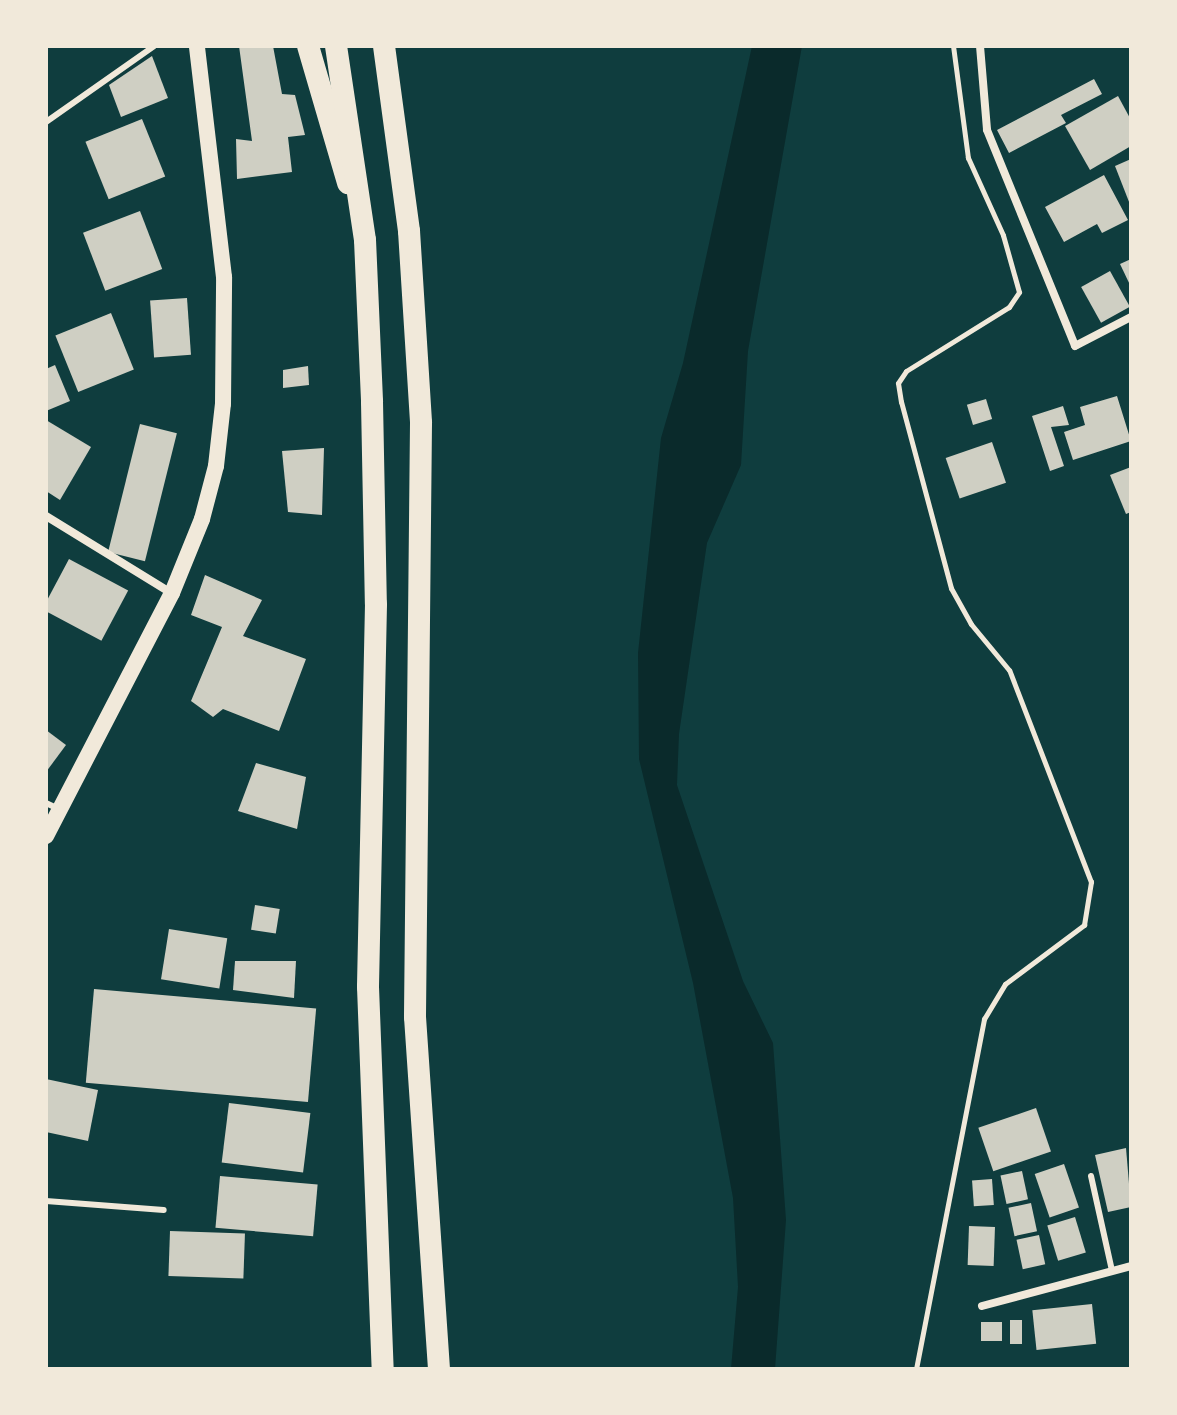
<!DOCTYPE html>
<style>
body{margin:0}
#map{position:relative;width:1177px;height:1415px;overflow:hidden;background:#0f3d3e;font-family:"PT Sans",sans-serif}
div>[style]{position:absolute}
.water>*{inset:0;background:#0a2a2b}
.building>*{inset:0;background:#cfcfc3;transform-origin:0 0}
.path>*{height:5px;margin:-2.5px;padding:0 2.5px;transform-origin:2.5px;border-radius:2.5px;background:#f1e9da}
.service>*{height:6px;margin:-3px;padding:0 3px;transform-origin:3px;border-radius:3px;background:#f1e9da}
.minor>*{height:8px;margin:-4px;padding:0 4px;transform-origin:4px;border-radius:4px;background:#f1e9da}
.secondary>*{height:16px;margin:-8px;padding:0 8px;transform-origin:8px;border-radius:8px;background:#f1e9da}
.trunk>*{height:22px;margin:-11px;padding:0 11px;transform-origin:11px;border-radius:11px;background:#f1e9da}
span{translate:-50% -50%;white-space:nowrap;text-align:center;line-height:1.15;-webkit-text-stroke:8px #f1e9da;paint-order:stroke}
.frame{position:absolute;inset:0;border:48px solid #f1e9da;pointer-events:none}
</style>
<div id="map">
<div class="water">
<div style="clip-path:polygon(752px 46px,802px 46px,748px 351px,741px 465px,707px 543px,679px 734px,677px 785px,743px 981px,773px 1043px,786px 1220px,775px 1369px,731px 1369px,738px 1287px,733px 1198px,693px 983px,639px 759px,638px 653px,661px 438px,683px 363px)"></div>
</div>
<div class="building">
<div style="clip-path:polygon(239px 46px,273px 46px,282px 94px,295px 95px,305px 135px,288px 137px,292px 172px,237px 179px,236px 139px,252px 141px)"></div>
<div style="clip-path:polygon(152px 56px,168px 98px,121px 117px,109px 85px)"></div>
<div style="clip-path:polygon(1094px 79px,1102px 94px,1061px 115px,1066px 123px,1009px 153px,997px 130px)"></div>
<div style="clip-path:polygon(1118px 96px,1131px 120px,1131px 146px,1090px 170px,1065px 126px)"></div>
<div style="left:142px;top:119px;width:62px;height:61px;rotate:68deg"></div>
<div style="clip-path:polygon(1131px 159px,1131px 207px,1115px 166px)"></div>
<div style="clip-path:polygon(1104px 175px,1128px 220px,1102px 233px,1097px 224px,1064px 242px,1045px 207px)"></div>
<div style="left:140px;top:211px;width:62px;height:61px;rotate:69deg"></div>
<div style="clip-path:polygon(1131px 259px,1131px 287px,1120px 264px)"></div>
<div style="left:1110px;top:271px;width:41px;height:33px;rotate:61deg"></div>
<div style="left:187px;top:298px;width:57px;height:37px;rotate:86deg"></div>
<div style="left:111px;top:313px;width:61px;height:60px;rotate:68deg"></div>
<div style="clip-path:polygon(55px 365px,70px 401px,46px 411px,46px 369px)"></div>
<div style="clip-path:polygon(308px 366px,309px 385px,283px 388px,283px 370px)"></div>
<div style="clip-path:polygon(1117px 396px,1131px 441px,1073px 460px,1064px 432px,1085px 425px,1080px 407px)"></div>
<div style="left:986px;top:399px;width:21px;height:20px;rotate:73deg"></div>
<div style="clip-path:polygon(1063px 406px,1069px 425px,1051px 427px,1064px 466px,1050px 471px,1032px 416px)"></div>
<div style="clip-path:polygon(46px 420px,91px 447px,60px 500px,46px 491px)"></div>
<div style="left:140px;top:424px;width:38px;height:132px;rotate:14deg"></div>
<div style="left:992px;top:442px;width:43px;height:49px;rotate:71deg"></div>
<div style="clip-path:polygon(324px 448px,322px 515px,288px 512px,282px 451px)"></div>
<div style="clip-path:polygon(1131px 467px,1131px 512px,1126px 514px,1110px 475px)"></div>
<div style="left:69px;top:559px;width:67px;height:57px;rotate:28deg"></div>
<div style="clip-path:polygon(205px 575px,262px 600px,243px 636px,306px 659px,279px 731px,223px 709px,213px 717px,191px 701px,222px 627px,191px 615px)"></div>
<div style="clip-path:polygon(46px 730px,66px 745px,46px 772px)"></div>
<div style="clip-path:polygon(256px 763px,306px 777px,297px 829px,238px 811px)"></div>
<div style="left:255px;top:905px;width:25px;height:25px;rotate:9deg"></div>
<div style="left:169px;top:929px;width:59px;height:51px;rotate:9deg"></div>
<div style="clip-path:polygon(235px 961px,296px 961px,294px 998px,233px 990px)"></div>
<div style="left:94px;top:989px;width:223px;height:94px;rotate:5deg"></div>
<div style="clip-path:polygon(46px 1079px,98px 1090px,88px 1141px,46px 1132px)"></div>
<div style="left:229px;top:1103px;width:82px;height:60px;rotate:7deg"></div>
<div style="left:1036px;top:1108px;width:46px;height:61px;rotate:71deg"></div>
<div style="clip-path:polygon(1126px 1148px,1131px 1207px,1108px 1212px,1095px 1155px)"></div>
<div style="left:1064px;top:1164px;width:46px;height:31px;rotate:71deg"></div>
<div style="left:1022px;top:1171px;width:29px;height:22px;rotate:78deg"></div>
<div style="left:220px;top:1176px;width:98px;height:52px;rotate:5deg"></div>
<div style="left:992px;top:1179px;width:26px;height:20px;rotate:86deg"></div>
<div style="left:1031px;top:1203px;width:29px;height:23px;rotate:78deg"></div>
<div style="left:1075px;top:1217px;width:37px;height:29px;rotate:73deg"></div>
<div style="left:969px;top:1226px;width:26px;height:39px;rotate:2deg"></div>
<div style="left:170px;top:1231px;width:75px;height:45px;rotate:2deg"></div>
<div style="left:1039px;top:1235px;width:30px;height:23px;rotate:78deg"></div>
<div style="left:1092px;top:1304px;width:40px;height:60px;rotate:84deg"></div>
<div style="left:1010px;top:1320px;width:12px;height:24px"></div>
<div style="left:981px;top:1322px;width:21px;height:19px"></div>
</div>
<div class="path">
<div style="left:916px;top:1369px;width:357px;rotate:-79deg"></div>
<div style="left:984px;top:1019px;width:41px;rotate:-59deg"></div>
<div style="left:1005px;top:984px;width:99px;rotate:-36.8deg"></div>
<div style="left:1084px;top:925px;width:44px;rotate:-80.8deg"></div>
<div style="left:1091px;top:882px;width:227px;rotate:-111.1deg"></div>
<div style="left:1009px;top:670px;width:60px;rotate:-129.6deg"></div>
<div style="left:971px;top:624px;width:41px;rotate:-119.1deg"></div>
<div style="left:951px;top:588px;width:193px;rotate:-105deg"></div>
<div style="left:901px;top:402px;width:19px;rotate:-99deg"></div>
<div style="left:898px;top:383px;width:14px;rotate:-56deg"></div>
<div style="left:906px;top:371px;width:121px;rotate:-31.9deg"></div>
<div style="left:1009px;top:307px;width:18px;rotate:-56deg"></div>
<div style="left:1019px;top:292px;width:59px;rotate:-105.7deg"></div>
<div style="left:1003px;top:235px;width:85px;rotate:-114.4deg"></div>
<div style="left:968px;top:158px;width:113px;rotate:-97.6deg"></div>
</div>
<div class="service">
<div style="left:46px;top:122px;width:132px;rotate:-35.1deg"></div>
<div style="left:46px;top:803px;width:14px;rotate:25deg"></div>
<div style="left:1091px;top:1176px;width:97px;rotate:77.5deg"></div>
<div style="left:46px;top:1201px;width:118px;rotate:4.4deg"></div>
</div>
<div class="minor">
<div style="left:980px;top:46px;width:84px;rotate:85.2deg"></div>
<div style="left:987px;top:130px;width:233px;rotate:67.8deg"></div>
<div style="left:1075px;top:346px;width:63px;rotate:-27.4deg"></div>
<div style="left:46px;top:516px;width:147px;rotate:31.6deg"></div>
<div style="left:982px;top:1306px;width:154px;rotate:-15deg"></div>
</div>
<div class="secondary">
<div style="left:46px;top:836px;width:274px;rotate:-62.6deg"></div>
<div style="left:172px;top:593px;width:80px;rotate:-67.9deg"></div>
<div style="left:202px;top:519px;width:55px;rotate:-75.2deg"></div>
<div style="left:216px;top:466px;width:62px;rotate:-83.6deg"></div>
<div style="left:223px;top:404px;width:127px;rotate:-89.5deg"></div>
<div style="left:224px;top:277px;width:233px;rotate:-96.7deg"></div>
</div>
<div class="trunk">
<div style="left:308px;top:46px;width:143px;rotate:73.7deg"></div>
<div style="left:336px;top:46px;width:196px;rotate:81.5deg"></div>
<div style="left:365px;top:240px;width:162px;rotate:87.5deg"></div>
<div style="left:372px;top:402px;width:202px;rotate:88.9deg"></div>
<div style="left:376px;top:604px;width:383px;rotate:91.2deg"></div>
<div style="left:368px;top:987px;width:382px;rotate:87.8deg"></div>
<div style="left:384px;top:46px;width:187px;rotate:82.3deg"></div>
<div style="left:409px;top:231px;width:192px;rotate:86.4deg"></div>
<div style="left:421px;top:423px;width:594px;rotate:90.58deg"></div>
<div style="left:415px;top:1017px;width:353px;rotate:86.1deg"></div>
</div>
<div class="frame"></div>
</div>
